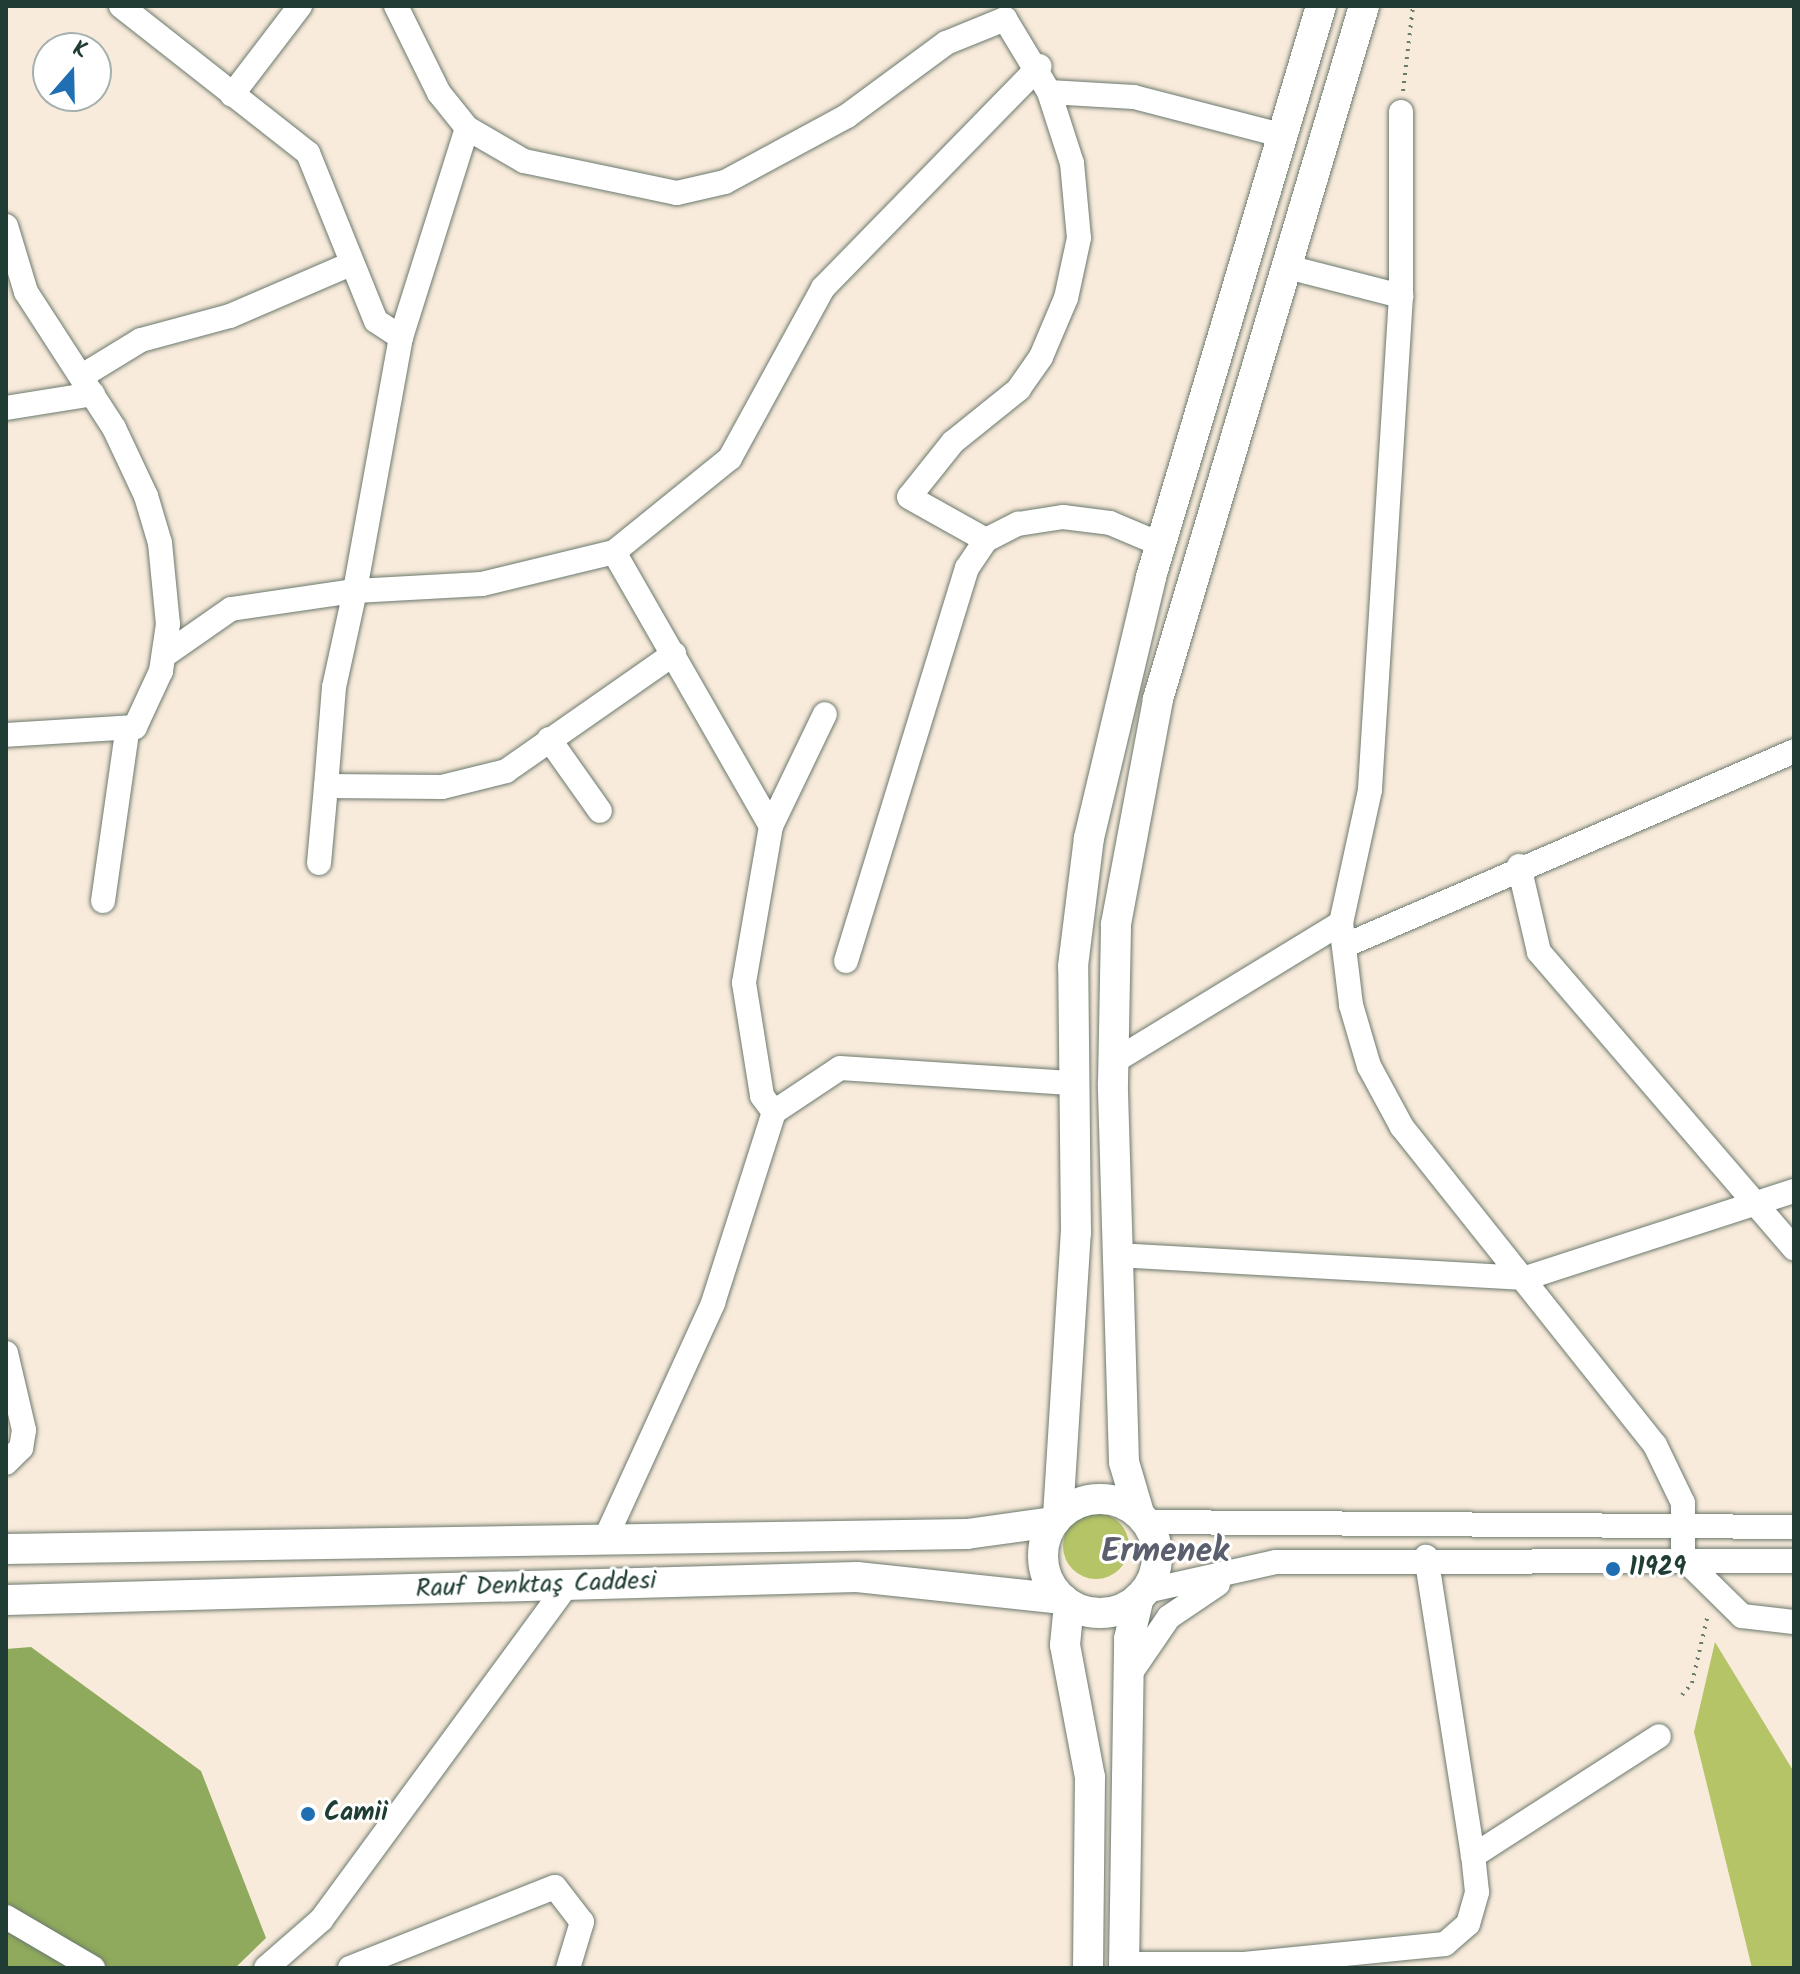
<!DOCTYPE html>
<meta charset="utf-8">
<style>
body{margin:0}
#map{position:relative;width:1800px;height:1974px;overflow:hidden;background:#f9ebdb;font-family:Kalam,sans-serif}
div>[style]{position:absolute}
.green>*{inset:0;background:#b4c467}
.round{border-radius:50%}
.forest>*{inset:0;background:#8faa5c}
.path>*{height:4px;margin-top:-2px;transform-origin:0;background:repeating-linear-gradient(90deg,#6b7a6e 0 2px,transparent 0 8px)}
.roads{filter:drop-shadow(0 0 2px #6b7a6e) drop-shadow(0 0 2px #6b7a6e)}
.minor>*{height:24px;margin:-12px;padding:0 12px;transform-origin:12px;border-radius:12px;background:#fff}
.major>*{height:30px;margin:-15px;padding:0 15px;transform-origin:15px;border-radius:15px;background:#fff}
.major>.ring{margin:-15px;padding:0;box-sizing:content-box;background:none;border:30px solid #fff;border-radius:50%}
.dots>*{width:22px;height:22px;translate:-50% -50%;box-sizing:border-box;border:4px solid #fff;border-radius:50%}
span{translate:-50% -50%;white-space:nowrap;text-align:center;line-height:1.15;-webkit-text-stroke:6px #fff;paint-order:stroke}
.poi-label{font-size:26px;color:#1f3d34;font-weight:700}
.left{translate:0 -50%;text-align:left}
.street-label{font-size:26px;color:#1f3d34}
.district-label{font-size:34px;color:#5a5e6d;font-weight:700}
.frame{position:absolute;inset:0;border:8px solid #1f3d34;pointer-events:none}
.north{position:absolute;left:32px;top:32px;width:80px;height:80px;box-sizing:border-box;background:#fff;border:2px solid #a5b1ae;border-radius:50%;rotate:20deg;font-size:22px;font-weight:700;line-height:32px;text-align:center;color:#1f3d34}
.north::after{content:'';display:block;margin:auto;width:28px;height:36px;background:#1f6fb2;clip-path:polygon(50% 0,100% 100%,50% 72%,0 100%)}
</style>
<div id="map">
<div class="green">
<div class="round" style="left:1063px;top:1513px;width:66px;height:66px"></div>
<div style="clip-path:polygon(1715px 1642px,1794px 1772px,1794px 1968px,1752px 1968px,1694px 1732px)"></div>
</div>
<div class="forest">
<div style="clip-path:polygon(31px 1647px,201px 1771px,266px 1938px,235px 1968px,6px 1968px,6px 1649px)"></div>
</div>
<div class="path">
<div style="left:1403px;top:91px;width:86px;rotate:-83.3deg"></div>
<div style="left:1682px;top:1695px;width:16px;rotate:-50deg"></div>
<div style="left:1692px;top:1683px;width:71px;rotate:-76.9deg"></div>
</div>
<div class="roads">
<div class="minor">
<div style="left:121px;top:6px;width:238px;rotate:38.2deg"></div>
<div style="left:308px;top:153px;width:181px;rotate:68deg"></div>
<div style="left:376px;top:321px;width:30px;rotate:33deg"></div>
<div style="left:396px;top:6px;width:97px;rotate:63.7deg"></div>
<div style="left:439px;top:93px;width:45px;rotate:51.3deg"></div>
<div style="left:467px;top:128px;width:66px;rotate:30.1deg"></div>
<div style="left:524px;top:161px;width:156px;rotate:11.8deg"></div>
<div style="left:677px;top:193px;width:49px;rotate:-12.9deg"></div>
<div style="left:725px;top:182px;width:139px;rotate:-28.4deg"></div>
<div style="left:847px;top:116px;width:123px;rotate:-36.4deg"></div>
<div style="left:946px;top:43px;width:64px;rotate:-22.1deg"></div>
<div style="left:1005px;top:19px;width:85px;rotate:58.9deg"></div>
<div style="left:1049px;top:92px;width:75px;rotate:72.1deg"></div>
<div style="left:1072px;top:163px;width:75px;rotate:84.7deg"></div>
<div style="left:1079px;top:238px;width:61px;rotate:102.2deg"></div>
<div style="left:1066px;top:298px;width:64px;rotate:113deg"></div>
<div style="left:1041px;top:357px;width:39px;rotate:125deg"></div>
<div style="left:1019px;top:389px;width:85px;rotate:141.2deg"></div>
<div style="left:953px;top:442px;width:70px;rotate:128.7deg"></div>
<div style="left:909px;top:497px;width:88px;rotate:29.2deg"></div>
<div style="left:1049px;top:92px;width:85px;rotate:3.4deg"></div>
<div style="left:1134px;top:97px;width:156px;rotate:14.5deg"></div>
<div style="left:232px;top:95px;width:112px;rotate:-52.6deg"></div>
<div style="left:467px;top:128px;width:219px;rotate:107.5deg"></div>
<div style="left:401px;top:337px;width:258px;rotate:100.3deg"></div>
<div style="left:355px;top:591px;width:127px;rotate:-3.2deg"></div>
<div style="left:482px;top:584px;width:136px;rotate:-13.6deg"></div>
<div style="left:614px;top:552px;width:316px;rotate:60.2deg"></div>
<div style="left:771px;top:826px;width:159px;rotate:99.8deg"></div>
<div style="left:744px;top:983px;width:114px;rotate:80.9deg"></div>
<div style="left:762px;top:1096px;width:20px;rotate:53deg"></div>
<div style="left:6px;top:226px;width:69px;rotate:73.1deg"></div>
<div style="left:26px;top:292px;width:162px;rotate:57.1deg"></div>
<div style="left:114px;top:428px;width:75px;rotate:64.8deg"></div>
<div style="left:146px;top:496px;width:49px;rotate:73.4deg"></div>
<div style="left:160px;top:543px;width:81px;rotate:84.4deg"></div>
<div style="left:168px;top:624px;width:48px;rotate:98.5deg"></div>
<div style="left:161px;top:671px;width:62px;rotate:114.9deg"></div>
<div style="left:135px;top:727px;width:129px;rotate:176.5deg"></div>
<div style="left:1288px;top:267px;width:117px;rotate:14.4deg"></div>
<div style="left:1401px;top:296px;width:495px;rotate:93.6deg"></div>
<div style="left:1370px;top:790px;width:136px;rotate:102.3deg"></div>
<div style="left:1341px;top:923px;width:83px;rotate:83deg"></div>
<div style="left:1351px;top:1005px;width:64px;rotate:73.6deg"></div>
<div style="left:1369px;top:1066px;width:69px;rotate:61.6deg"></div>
<div style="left:1402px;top:1127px;width:406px;rotate:51.5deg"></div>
<div style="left:1655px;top:1445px;width:64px;rotate:64.2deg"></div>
<div style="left:1683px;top:1503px;width:55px;rotate:90deg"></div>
<div style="left:1683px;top:1558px;width:83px;rotate:44.5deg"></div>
<div style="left:1742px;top:1616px;width:52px;rotate:6.6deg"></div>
<div style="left:1401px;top:296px;width:184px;rotate:-90deg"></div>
<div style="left:82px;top:376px;width:69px;rotate:-31.4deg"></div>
<div style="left:141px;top:340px;width:92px;rotate:-15.1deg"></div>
<div style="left:230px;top:316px;width:132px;rotate:-23.3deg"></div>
<div style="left:6px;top:408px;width:88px;rotate:-9.1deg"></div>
<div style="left:614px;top:552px;width:149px;rotate:-39deg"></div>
<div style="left:730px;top:458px;width:194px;rotate:-61.3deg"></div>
<div style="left:823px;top:288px;width:310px;rotate:-45.7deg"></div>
<div style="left:165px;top:655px;width:80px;rotate:-34.9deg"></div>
<div style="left:231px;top:609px;width:125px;rotate:-8.3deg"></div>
<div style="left:355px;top:591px;width:98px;rotate:102.3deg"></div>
<div style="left:334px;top:687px;width:99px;rotate:94.6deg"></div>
<div style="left:326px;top:786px;width:116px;rotate:0.5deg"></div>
<div style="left:442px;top:787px;width:66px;rotate:-14deg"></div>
<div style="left:506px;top:771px;width:205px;rotate:-34.9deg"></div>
<div style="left:549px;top:739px;width:88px;rotate:54.7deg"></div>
<div style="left:771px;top:826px;width:124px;rotate:-64.3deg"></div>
<div style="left:319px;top:863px;width:77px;rotate:-84.8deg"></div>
<div style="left:1519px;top:866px;width:88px;rotate:76.9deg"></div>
<div style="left:1539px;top:952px;width:391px;rotate:49.3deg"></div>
<div style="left:103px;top:901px;width:171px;rotate:-81.9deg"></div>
<div style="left:1344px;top:946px;width:490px;rotate:-23.4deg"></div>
<div style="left:846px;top:961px;width:411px;rotate:-72.9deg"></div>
<div style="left:967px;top:568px;width:34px;rotate:-56deg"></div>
<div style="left:986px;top:540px;width:36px;rotate:-27deg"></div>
<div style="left:1018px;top:524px;width:46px;rotate:-8.8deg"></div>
<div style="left:1063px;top:517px;width:47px;rotate:7.3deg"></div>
<div style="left:1110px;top:523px;width:56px;rotate:22.9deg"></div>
<div style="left:1113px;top:1062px;width:267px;rotate:-31.4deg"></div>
<div style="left:1133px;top:1256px;width:394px;rotate:3.2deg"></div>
<div style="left:1526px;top:1278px;width:282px;rotate:-18deg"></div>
<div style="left:6px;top:1353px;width:79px;rotate:76.8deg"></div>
<div style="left:24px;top:1430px;width:18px;rotate:99deg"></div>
<div style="left:21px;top:1448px;width:21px;rotate:135deg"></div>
<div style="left:1146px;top:1522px;width:648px;rotate:0.44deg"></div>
<div style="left:607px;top:1535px;width:255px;rotate:-65.4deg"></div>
<div style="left:713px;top:1303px;width:201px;rotate:-72.3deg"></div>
<div style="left:774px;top:1112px;width:79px;rotate:-33.7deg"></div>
<div style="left:840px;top:1068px;width:231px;rotate:3.7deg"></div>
<div style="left:1146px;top:1591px;width:133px;rotate:-12.6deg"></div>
<div style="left:1276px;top:1562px;width:518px;rotate:-0.11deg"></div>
<div style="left:1130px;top:1674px;width:69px;rotate:-55.6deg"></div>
<div style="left:1169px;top:1617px;width:59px;rotate:-34deg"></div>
<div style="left:1473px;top:1856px;width:221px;rotate:-32.8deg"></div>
<div style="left:6px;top:1917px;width:101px;rotate:30.4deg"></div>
<div style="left:1124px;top:1964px;width:120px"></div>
<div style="left:1244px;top:1964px;width:202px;rotate:-5.7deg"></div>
<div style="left:1445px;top:1944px;width:30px;rotate:-41deg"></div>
<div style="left:1468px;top:1924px;width:33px;rotate:-74deg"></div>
<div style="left:1477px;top:1892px;width:36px;rotate:-96deg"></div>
<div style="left:1473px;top:1856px;width:303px;rotate:-98.9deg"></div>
<div style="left:266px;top:1968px;width:73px;rotate:-41.1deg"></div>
<div style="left:321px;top:1920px;width:414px;rotate:-53.7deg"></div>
<div style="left:350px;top:1968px;width:220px;rotate:-21.6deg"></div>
<div style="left:555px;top:1887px;width:44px;rotate:52.4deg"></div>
<div style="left:582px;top:1922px;width:48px;rotate:106.9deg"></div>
</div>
<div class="major">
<div class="ring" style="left:1043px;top:1499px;width:84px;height:84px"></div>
<div style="left:1139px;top:1513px;width:53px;rotate:-106.4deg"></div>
<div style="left:1124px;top:1462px;width:379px;rotate:-91.7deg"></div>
<div style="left:1113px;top:1083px;width:159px;rotate:-88.9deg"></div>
<div style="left:1116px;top:924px;width:229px;rotate:-79.4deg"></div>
<div style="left:1158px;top:699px;width:723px;rotate:-73.44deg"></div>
<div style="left:1058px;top:1516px;width:284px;rotate:-86.4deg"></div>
<div style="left:1076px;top:1233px;width:267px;rotate:-90.6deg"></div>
<div style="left:1073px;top:966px;width:129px;rotate:-82.9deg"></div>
<div style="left:1089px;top:838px;width:268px;rotate:-76.6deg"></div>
<div style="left:1151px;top:577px;width:596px;rotate:-73.42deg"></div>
<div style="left:6px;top:1549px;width:961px;rotate:-0.89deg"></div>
<div style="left:967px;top:1534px;width:88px;rotate:-7.9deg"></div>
<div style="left:6px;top:1600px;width:851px;rotate:-1.55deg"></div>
<div style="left:857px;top:1577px;width:207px;rotate:6.1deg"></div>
<div style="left:1069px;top:1604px;width:41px;rotate:95.6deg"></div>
<div style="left:1065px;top:1645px;width:134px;rotate:79.3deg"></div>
<div style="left:1090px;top:1777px;width:191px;rotate:90.6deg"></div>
<div style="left:1124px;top:1968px;width:329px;rotate:-89.1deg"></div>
<div style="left:1129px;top:1639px;width:43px;rotate:-76.6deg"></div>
</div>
</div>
<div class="dots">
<div style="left:1613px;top:1569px;background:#1f6fb2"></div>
<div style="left:308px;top:1814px;background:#1f6fb2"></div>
</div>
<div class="poi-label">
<span class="left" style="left:1629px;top:1569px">11929</span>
<span class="left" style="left:324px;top:1814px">Camii</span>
</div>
<div class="street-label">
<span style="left:536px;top:1586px;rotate:-2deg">Rauf Denktaş Caddesi</span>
</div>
<div class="district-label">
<span style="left:1165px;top:1553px">Ermenek</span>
</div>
<div class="frame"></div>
<div class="north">K</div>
</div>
